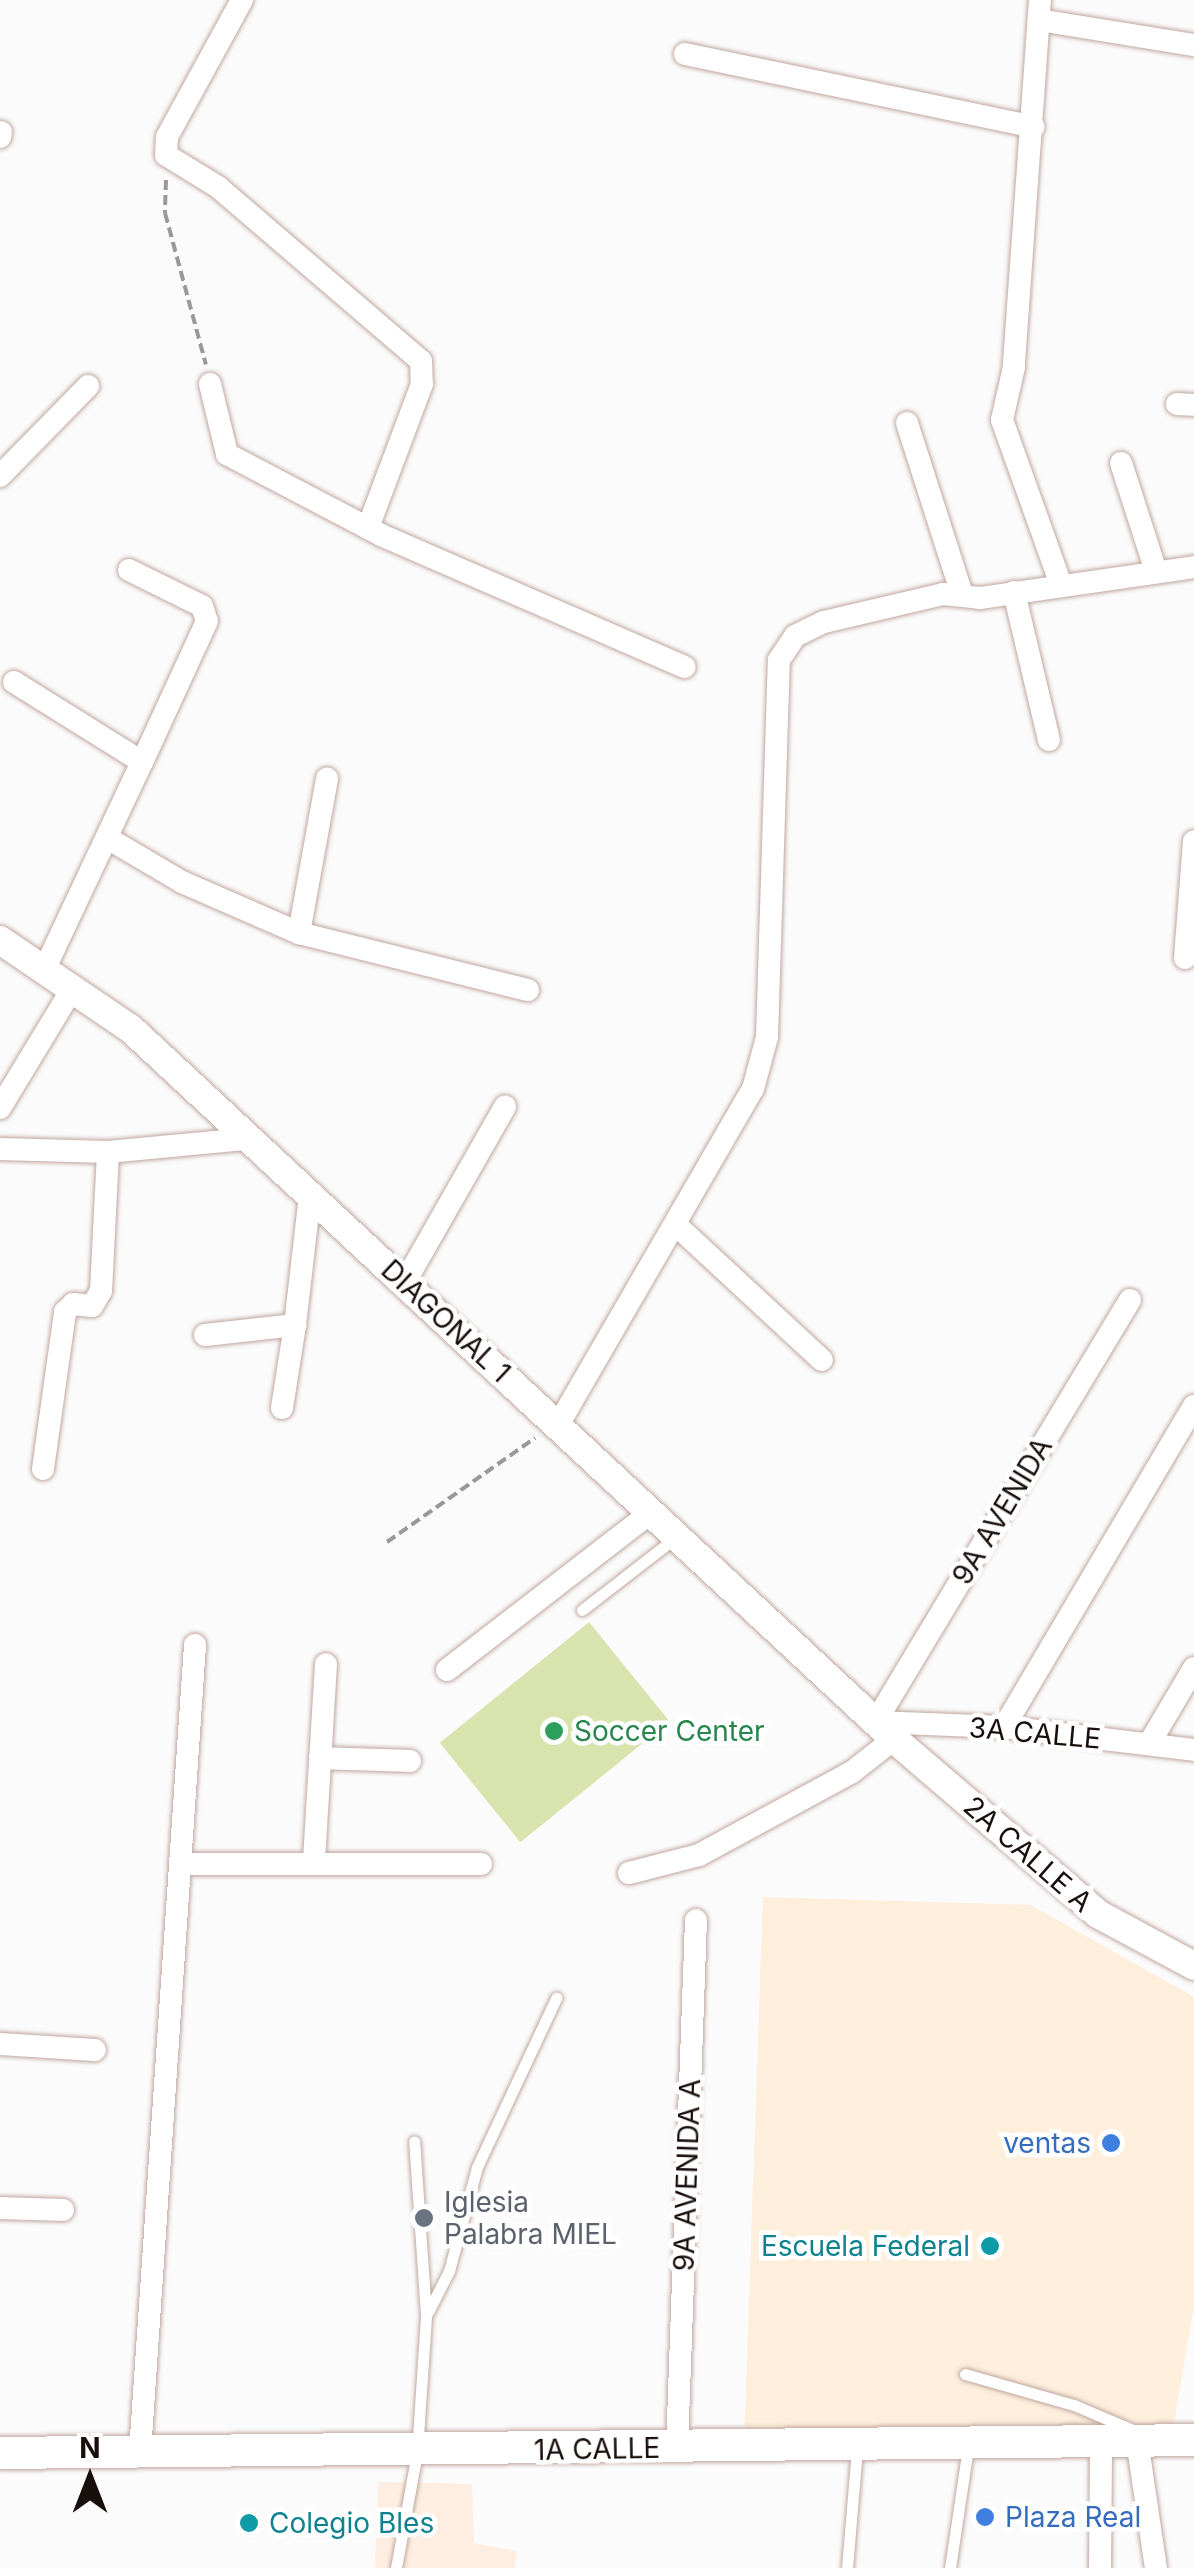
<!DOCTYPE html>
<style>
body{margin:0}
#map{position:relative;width:1194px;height:2568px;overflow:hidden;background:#fbfbfb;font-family:Inter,sans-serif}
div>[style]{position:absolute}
.commercial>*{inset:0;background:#feeee2}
.education>*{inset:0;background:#fdefdc}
.green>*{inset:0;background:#d9e3ad;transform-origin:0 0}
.path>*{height:4px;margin-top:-2px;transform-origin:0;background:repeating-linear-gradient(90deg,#9c9897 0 10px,transparent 0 15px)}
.roads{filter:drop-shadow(0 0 2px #c0a79e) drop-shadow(0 0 2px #c0a79e)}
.service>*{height:11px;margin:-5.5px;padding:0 5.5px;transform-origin:5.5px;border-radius:5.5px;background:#fff}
.minor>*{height:22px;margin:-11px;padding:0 11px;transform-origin:11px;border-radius:11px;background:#fff}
.tertiary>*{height:28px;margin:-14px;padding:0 14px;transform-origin:14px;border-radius:14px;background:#fff}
.secondary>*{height:32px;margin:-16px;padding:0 16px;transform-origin:16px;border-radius:16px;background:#fff}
.dots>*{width:28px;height:28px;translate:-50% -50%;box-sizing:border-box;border:5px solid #fff;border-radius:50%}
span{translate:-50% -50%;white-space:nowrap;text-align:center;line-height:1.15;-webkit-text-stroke:9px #fff;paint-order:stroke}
.street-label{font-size:28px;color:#180f0c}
.leisure-label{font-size:28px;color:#27864d}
.left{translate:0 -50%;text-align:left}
.shop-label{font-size:28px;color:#366cbe}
.right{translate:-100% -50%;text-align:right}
.worship-label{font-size:28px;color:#5b616d}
.culture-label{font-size:28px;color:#0d838f}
.north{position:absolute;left:40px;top:2428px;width:100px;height:100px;-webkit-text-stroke:8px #fff;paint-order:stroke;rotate:0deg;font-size:28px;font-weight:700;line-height:40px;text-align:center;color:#180f0c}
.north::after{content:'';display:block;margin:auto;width:35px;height:45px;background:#180f0c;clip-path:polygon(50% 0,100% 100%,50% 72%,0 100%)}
</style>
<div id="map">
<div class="commercial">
<div style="clip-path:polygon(378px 2482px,472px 2484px,474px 2543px,517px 2551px,515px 2568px,375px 2568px)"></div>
</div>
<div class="education">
<div style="clip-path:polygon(763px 1897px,1031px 1905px,1194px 1997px,1194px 2306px,1171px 2440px,744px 2446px)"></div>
</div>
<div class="green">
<div style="left:589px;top:1622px;width:128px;height:192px;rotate:51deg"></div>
</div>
<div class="path">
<div style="left:166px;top:180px;width:33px;rotate:92deg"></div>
<div style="left:165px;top:213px;width:157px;rotate:74.9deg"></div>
<div style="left:387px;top:1542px;width:181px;rotate:-35.1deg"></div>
</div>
<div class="roads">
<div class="service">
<div style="left:582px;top:1610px;width:119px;rotate:-37.8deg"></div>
<div style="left:428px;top:2312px;width:46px;rotate:-62.9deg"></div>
<div style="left:449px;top:2271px;width:108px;rotate:-74.9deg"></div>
<div style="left:477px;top:2167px;width:187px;rotate:-64.9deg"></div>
<div style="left:965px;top:2374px;width:113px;rotate:15.9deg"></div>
<div style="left:1074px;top:2405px;width:66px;rotate:23.1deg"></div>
<div style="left:396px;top:2568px;width:118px;rotate:-79.7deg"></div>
<div style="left:417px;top:2452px;width:137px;rotate:-86.2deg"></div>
<div style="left:426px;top:2315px;width:174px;rotate:-93.9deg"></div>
<div style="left:847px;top:2568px;width:120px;rotate:-85.2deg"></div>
<div style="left:950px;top:2568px;width:122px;rotate:-81.5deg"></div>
</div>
<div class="minor">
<div style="left:242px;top:0;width:156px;rotate:118.7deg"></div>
<div style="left:167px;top:137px;width:18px;rotate:93deg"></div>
<div style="left:166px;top:155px;width:61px;rotate:31.6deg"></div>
<div style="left:218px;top:187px;width:267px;rotate:40.6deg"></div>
<div style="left:421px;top:361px;width:23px;rotate:88deg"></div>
<div style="left:422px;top:384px;width:154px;rotate:110.6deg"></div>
<div style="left:1040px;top:0;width:368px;rotate:94.1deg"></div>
<div style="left:1014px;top:367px;width:54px;rotate:102.8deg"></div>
<div style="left:1002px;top:420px;width:175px;rotate:70.3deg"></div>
<div style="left:1039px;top:20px;width:157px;rotate:9.2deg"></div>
<div style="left:685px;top:54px;width:356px;rotate:11.8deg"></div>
<div style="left:0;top:137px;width:5px;rotate:-79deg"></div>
<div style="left:210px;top:384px;width:72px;rotate:76.3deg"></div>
<div style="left:227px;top:454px;width:174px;rotate:27.7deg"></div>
<div style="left:381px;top:535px;width:331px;rotate:23.5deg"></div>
<div style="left:1177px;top:404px;width:17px;rotate:3deg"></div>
<div style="left:907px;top:423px;width:176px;rotate:72.2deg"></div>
<div style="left:1121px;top:463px;width:110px;rotate:72.1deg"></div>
<div style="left:0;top:476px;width:126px;rotate:-45.6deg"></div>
<div style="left:129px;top:570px;width:81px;rotate:26.3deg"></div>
<div style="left:202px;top:606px;width:16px;rotate:72deg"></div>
<div style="left:207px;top:621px;width:155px;rotate:114.7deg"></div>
<div style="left:1014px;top:592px;width:152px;rotate:76.7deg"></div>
<div style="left:14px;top:682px;width:151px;rotate:32deg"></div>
<div style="left:142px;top:762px;width:230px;rotate:115.2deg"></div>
<div style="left:109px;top:839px;width:85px;rotate:30.5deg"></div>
<div style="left:182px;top:882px;width:128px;rotate:23.6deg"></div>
<div style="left:299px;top:933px;width:236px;rotate:14deg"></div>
<div style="left:299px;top:933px;width:157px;rotate:-79.7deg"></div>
<div style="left:1185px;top:958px;width:117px;rotate:-85.6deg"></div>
<div style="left:0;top:1108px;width:139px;rotate:-58.8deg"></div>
<div style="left:0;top:1149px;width:108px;rotate:1.6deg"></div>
<div style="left:108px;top:1152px;width:139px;rotate:-5.4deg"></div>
<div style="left:675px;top:1224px;width:200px;rotate:42.8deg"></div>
<div style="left:405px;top:1282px;width:202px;rotate:-60.3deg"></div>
<div style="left:1130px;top:1300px;width:493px;rotate:121.1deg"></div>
<div style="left:875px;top:1722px;width:129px;rotate:2.2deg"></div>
<div style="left:1004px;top:1727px;width:191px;rotate:6.9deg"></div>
<div style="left:205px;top:1335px;width:91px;rotate:-6.3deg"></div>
<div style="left:295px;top:1325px;width:131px;rotate:-83.4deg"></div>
<div style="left:282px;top:1408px;width:84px;rotate:-81.1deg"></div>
<div style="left:558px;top:1425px;width:388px;rotate:-59.9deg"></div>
<div style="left:753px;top:1089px;width:54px;rotate:-74.9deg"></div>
<div style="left:767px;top:1037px;width:377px;rotate:-88.2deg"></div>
<div style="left:779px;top:660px;width:29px;rotate:-56deg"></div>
<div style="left:795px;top:636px;width:32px;rotate:-26deg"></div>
<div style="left:824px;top:622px;width:122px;rotate:-13.2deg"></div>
<div style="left:943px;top:594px;width:37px;rotate:6deg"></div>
<div style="left:980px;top:598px;width:216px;rotate:-8.2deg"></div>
<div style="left:43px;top:1469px;width:159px;rotate:-82deg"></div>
<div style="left:65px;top:1312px;width:11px;rotate:-45deg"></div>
<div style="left:73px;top:1304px;width:19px;rotate:6deg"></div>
<div style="left:92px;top:1306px;width:17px;rotate:-59deg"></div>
<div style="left:101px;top:1291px;width:139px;rotate:-87.1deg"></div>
<div style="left:447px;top:1670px;width:257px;rotate:-37.7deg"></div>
<div style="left:1004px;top:1727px;width:373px;rotate:-59.4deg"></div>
<div style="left:1149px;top:1744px;width:88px;rotate:-59.4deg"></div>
<div style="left:320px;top:1758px;width:90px;rotate:1.9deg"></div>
<div style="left:314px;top:1860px;width:196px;rotate:-86.5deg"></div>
<div style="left:180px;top:1864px;width:301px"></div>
<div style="left:629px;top:1873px;width:72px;rotate:-14.4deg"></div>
<div style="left:699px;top:1855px;width:174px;rotate:-28.5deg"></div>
<div style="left:852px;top:1772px;width:53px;rotate:-38.2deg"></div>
<div style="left:0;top:2044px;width:95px;rotate:3.6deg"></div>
<div style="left:0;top:2208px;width:63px;rotate:1.8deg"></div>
<div style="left:1137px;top:2440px;width:129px;rotate:81.6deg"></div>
<div style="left:677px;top:2448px;width:528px;rotate:-87.94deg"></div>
<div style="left:140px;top:2452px;width:809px;rotate:-86.1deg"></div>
<div style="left:1100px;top:2568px;width:127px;rotate:-89.5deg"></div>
</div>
<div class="tertiary">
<div style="left:0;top:940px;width:158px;rotate:34.2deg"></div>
<div style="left:131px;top:1029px;width:1042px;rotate:42.94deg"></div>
<div style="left:894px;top:1739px;width:269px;rotate:40.6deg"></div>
<div style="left:1098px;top:1914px;width:109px;rotate:28.4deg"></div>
</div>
<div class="secondary">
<div style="left:0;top:2453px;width:1194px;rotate:-0.62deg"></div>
</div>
</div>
<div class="dots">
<div style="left:554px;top:1731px;background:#2e9e5b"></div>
<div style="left:1111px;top:2143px;background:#3f7fe0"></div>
<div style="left:424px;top:2218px;background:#6b7280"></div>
<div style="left:990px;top:2246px;background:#0f9aa8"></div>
<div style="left:985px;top:2517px;background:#3f7fe0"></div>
<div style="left:249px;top:2523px;background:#0f9aa8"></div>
</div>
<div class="street-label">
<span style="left:446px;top:1321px;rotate:43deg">DIAGONAL 1</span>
<span style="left:1002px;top:1511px;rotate:-59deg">9A AVENIDA</span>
<span style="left:1035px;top:1733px;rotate:5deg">3A CALLE</span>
<span style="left:1028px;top:1854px;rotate:41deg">2A CALLE A</span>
<span style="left:687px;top:2175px;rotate:-88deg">9A AVENIDA A</span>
<span style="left:597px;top:2449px;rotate:-1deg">1A CALLE</span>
</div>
<div class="leisure-label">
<span class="left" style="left:574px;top:1731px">Soccer Center</span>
</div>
<div class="shop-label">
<span class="right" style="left:1091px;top:2143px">ventas</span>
<span class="left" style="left:1005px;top:2517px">Plaza Real</span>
</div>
<div class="worship-label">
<span class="left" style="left:444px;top:2218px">Iglesia<br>Palabra MIEL</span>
</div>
<div class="culture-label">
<span class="right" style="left:970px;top:2246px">Escuela Federal</span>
<span class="left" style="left:269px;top:2523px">Colegio Bles</span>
</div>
<div class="north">N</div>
</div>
